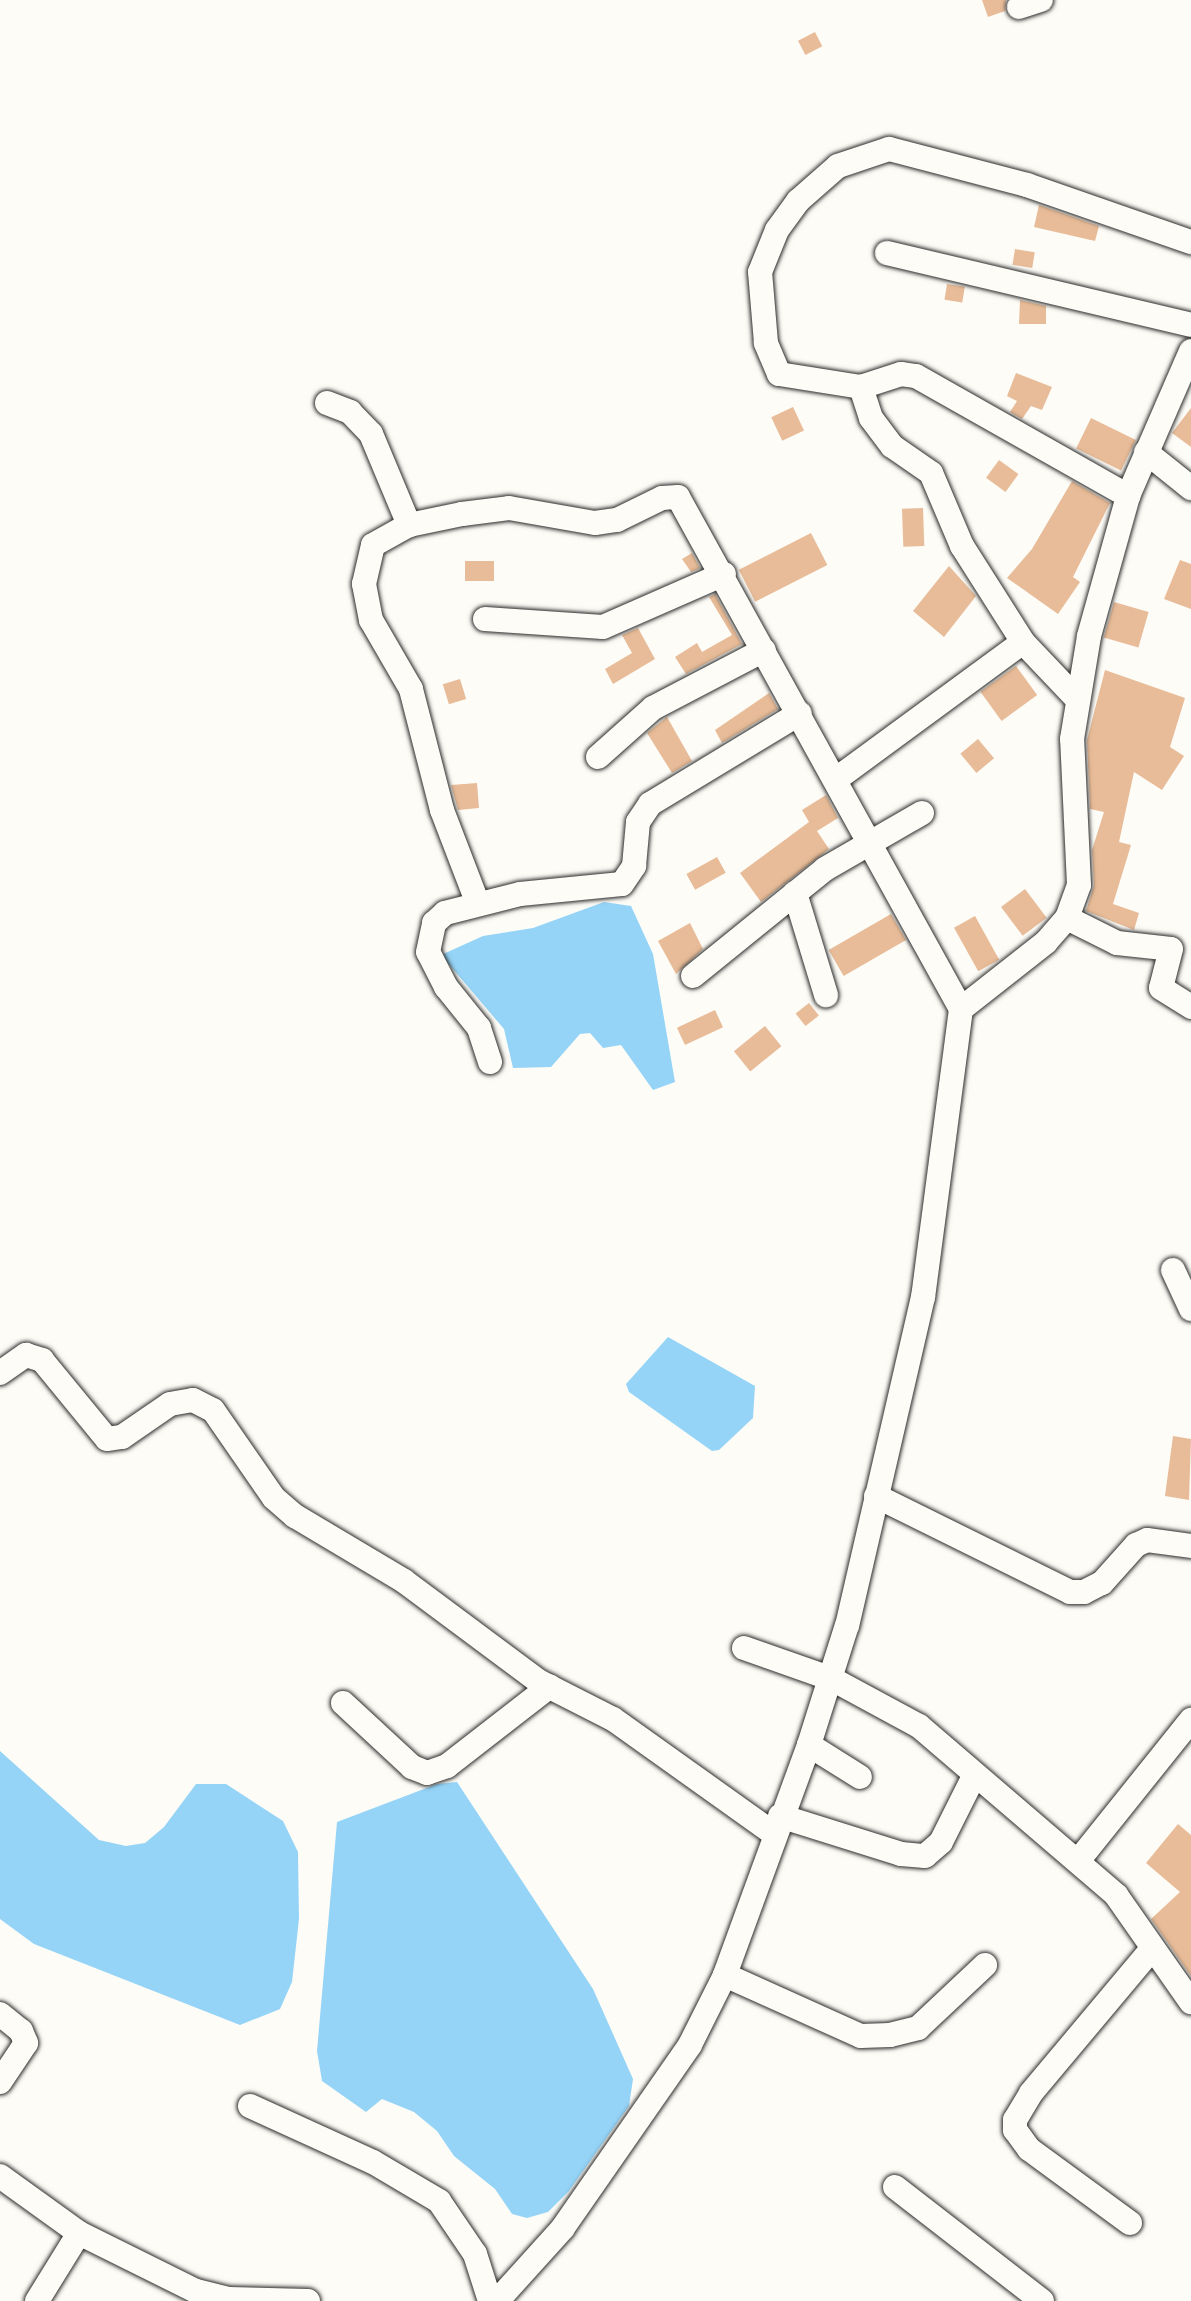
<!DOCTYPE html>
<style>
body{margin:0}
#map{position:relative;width:1191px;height:2301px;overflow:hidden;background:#fdfcf7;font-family:"Gochi Hand",sans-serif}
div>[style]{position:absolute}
.water>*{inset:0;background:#95d4f7}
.building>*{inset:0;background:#e8bc98;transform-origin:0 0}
.roads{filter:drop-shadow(0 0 2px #2b2b2b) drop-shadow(0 0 2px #2b2b2b)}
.minor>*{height:24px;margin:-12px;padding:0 12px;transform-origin:12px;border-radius:12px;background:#fdfcf7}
span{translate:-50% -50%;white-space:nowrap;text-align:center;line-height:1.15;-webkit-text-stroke:6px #fdfcf7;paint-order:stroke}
</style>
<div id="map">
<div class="water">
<div style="clip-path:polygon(604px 902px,631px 906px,653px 954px,675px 1082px,653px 1090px,621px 1045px,603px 1048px,590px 1033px,580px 1034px,551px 1067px,513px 1068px,504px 1029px,441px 955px,483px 936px,533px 928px)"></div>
<div style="clip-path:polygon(668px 1337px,755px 1386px,753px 1418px,719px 1450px,712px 1451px,629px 1392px,626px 1384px)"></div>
<div style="clip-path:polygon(0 1751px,99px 1840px,126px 1846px,145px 1843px,164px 1827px,196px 1784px,226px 1784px,283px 1821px,298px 1852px,299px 1919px,292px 1982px,280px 2009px,240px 2025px,34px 1944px,0 1919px)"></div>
<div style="clip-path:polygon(457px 1782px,593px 1989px,633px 2079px,629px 2106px,569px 2191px,548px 2212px,527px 2218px,512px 2214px,495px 2189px,454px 2156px,437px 2131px,414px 2112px,382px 2099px,366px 2112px,322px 2081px,317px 2051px,337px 1822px,437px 1784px)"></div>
</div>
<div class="building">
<div style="clip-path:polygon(982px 0,1006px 0,1005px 11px,988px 17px)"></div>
<div style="left:815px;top:32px;width:16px;height:19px;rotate:63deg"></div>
<div style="clip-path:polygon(1039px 205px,1099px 226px,1095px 241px,1034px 227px)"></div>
<div style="left:1015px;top:249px;width:20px;height:16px;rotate:9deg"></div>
<div style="left:947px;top:284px;width:18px;height:16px;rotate:9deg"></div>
<div style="clip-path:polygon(1020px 300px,1046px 306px,1046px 324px,1019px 324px)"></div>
<div style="clip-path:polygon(1016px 373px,1052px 387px,1042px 410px,1031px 406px,1022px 419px,1010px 412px,1017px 401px,1007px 396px)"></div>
<div style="left:793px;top:407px;width:26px;height:24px;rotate:65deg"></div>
<div style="clip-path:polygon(1191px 408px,1191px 447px,1172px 433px)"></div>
<div style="left:1091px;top:418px;width:50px;height:34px;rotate:26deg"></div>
<div style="left:999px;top:460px;width:24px;height:22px;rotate:36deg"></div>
<div style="clip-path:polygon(1072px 481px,1110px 503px,1073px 577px,1080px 582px,1058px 614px,1007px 578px,1032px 549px)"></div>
<div style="left:923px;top:508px;width:38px;height:21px;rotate:88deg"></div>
<div style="left:811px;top:533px;width:36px;height:81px;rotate:63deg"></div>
<div style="clip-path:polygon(692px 553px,700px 568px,691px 572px,682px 559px)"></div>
<div style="clip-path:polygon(1180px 560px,1191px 564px,1191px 609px,1164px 599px)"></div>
<div style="left:494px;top:561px;width:20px;height:29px;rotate:90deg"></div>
<div style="clip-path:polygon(949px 566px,976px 596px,944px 637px,913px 611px)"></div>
<div style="clip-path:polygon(715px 594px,742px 644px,686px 674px,675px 657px,697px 643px,702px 652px,732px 635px,709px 597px)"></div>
<div style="left:1114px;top:602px;width:36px;height:37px;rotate:16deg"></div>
<div style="clip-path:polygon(638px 628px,655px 659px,613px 684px,605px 669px,632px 653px,622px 635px)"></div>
<div style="left:1016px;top:666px;width:36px;height:44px;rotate:54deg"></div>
<div style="clip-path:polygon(1105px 670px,1185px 698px,1170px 747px,1184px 756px,1162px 790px,1134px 772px,1119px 842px,1131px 845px,1113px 904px,1139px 913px,1134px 930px,1086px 911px,1094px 885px,1092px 850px,1104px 812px,1090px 809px,1087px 740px)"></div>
<div style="left:460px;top:679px;width:21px;height:18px;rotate:73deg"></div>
<div style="clip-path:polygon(769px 693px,778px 709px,722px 743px,715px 730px)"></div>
<div style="clip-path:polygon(667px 717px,692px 761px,672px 773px,647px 733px)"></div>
<div style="left:978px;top:739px;width:25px;height:23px;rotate:50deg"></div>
<div style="clip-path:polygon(477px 783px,479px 808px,458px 810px,451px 785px)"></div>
<div style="clip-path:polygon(826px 795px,838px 818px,817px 831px,829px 849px,761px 902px,740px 873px,809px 822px,802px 810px)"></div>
<div style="left:717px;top:857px;width:18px;height:35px;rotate:61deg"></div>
<div style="left:1025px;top:889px;width:36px;height:30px;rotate:53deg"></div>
<div style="left:891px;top:914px;width:30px;height:72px;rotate:60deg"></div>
<div style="left:975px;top:916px;width:50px;height:24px;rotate:61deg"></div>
<div style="clip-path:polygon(690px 923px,703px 949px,676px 974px,658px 941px)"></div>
<div style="left:809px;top:1003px;width:16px;height:17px;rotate:52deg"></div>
<div style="left:715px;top:1010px;width:19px;height:42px;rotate:65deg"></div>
<div style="left:765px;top:1026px;width:26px;height:40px;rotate:51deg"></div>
<div style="clip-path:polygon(1173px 1436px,1191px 1439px,1189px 1500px,1165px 1496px)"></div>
<div style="clip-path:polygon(1178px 1824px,1191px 1835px,1191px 1976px,1151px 1919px,1180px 1892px,1146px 1863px)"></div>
</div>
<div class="roads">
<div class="minor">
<div style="left:1019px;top:7px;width:23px;rotate:-18deg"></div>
<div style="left:887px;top:253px;width:312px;rotate:13.3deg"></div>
<div style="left:861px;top:387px;width:83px;rotate:-171deg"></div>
<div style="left:779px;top:374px;width:34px;rotate:-113deg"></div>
<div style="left:766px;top:343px;width:71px;rotate:-94.8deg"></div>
<div style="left:760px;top:272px;width:45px;rotate:-68deg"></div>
<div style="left:777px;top:230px;width:36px;rotate:-54deg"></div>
<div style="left:798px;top:201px;width:53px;rotate:-41.2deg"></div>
<div style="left:838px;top:166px;width:54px;rotate:-18.4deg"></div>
<div style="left:889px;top:149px;width:143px;rotate:14.6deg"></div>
<div style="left:1027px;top:185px;width:174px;rotate:19.2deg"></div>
<div style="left:327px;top:403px;width:25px;rotate:21deg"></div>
<div style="left:350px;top:412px;width:30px;rotate:46deg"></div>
<div style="left:371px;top:434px;width:99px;rotate:67.3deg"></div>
<div style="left:1146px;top:452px;width:58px;rotate:38.7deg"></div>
<div style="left:485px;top:619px;width:118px;rotate:3.9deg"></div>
<div style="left:603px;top:627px;width:132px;rotate:-23.7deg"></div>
<div style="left:1077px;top:699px;width:79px;rotate:-133.5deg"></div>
<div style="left:1023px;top:642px;width:114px;rotate:-122.4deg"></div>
<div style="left:962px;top:546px;width:79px;rotate:-113deg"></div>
<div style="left:931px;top:473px;width:47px;rotate:-145.3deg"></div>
<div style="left:892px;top:446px;width:35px;rotate:-127deg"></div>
<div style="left:871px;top:418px;width:33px;rotate:-108deg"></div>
<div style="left:861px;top:387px;width:42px;rotate:-18deg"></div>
<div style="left:901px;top:374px;width:15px;rotate:8deg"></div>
<div style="left:916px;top:376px;width:244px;rotate:29.5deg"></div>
<div style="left:598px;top:757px;width:74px;rotate:-41.7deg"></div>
<div style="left:653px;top:708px;width:125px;rotate:-27.6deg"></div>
<div style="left:835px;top:780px;width:233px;rotate:-36.3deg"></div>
<div style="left:795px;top:893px;width:107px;rotate:73.1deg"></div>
<div style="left:478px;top:904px;width:101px;rotate:-111deg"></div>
<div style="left:442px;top:810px;width:125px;rotate:-104.4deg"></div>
<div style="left:411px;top:689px;width:80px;rotate:-120.1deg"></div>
<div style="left:371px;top:620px;width:37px;rotate:-101deg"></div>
<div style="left:364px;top:584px;width:40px;rotate:-77deg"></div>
<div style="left:373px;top:545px;width:41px;rotate:-29.1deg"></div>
<div style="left:409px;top:525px;width:54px;rotate:-11.7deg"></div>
<div style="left:462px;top:514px;width:47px;rotate:-7.3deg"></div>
<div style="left:509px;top:508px;width:87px;rotate:9.9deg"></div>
<div style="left:595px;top:523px;width:22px;rotate:-8deg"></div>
<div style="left:617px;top:520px;width:50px;rotate:-26.1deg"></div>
<div style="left:662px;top:498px;width:16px;rotate:-4deg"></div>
<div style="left:678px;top:497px;width:585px;rotate:61.07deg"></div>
<div style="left:961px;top:1009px;width:290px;rotate:97.5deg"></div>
<div style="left:923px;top:1297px;width:337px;rotate:103deg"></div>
<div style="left:847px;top:1625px;width:126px;rotate:107.6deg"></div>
<div style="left:809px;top:1745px;width:245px;rotate:110.1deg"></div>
<div style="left:725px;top:1975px;width:78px;rotate:116.6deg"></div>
<div style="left:690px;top:2045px;width:223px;rotate:124.8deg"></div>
<div style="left:563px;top:2228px;width:98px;rotate:132.1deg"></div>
<div style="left:1067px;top:918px;width:56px;rotate:26.6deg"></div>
<div style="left:1117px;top:943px;width:54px;rotate:6.3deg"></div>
<div style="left:1171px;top:949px;width:40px;rotate:104.4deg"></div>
<div style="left:1161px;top:988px;width:36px;rotate:32deg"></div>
<div style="left:693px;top:976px;width:170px;rotate:-39deg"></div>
<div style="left:825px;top:869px;width:112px;rotate:-30deg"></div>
<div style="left:961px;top:1009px;width:108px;rotate:-38.2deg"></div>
<div style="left:1046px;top:942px;width:32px;rotate:-49deg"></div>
<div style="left:1067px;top:918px;width:35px;rotate:-70deg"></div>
<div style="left:1079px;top:885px;width:146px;rotate:-92.7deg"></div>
<div style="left:1072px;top:739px;width:104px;rotate:-80.6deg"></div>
<div style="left:1089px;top:636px;width:145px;rotate:-74.4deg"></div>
<div style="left:1128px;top:496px;width:158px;rotate:-66.5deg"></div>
<div style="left:490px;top:1062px;width:36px;rotate:-108deg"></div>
<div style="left:479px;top:1028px;width:53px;rotate:-128.8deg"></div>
<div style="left:446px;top:987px;width:39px;rotate:-117deg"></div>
<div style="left:428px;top:952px;width:30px;rotate:-78deg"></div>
<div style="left:434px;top:923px;width:15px;rotate:-42deg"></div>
<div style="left:445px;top:913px;width:77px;rotate:-14.2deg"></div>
<div style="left:520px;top:894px;width:102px;rotate:-5.6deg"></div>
<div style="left:622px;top:884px;width:22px;rotate:-56deg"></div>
<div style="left:634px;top:866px;width:44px;rotate:-84.8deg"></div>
<div style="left:638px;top:822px;width:22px;rotate:-56deg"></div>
<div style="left:650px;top:804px;width:175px;rotate:-31.2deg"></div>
<div style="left:1173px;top:1270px;width:43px;rotate:65.2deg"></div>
<div style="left:0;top:1373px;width:32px;rotate:-35deg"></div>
<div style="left:26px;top:1355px;width:17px;rotate:17deg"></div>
<div style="left:42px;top:1360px;width:102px;rotate:50.6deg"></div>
<div style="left:107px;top:1439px;width:15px;rotate:-8deg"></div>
<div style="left:122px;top:1437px;width:58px;rotate:-34.5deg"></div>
<div style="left:170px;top:1404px;width:23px;rotate:-10deg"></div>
<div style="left:193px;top:1400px;width:22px;rotate:27deg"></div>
<div style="left:213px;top:1410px;width:107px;rotate:55.3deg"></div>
<div style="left:274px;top:1498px;width:28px;rotate:41deg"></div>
<div style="left:295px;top:1516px;width:127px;rotate:30.8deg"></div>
<div style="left:404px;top:1581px;width:167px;rotate:36.7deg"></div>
<div style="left:538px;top:1681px;width:84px;rotate:26.9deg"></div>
<div style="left:613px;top:1719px;width:196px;rotate:35.5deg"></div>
<div style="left:876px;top:1496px;width:216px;rotate:26.3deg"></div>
<div style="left:1070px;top:1592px;width:14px"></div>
<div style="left:1084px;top:1592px;width:20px;rotate:-27deg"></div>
<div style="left:1102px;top:1583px;width:51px;rotate:-48.2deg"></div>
<div style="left:1136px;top:1545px;width:12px;rotate:-24deg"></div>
<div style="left:1147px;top:1540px;width:44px;rotate:7.8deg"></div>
<div style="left:744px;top:1648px;width:93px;rotate:19.4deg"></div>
<div style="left:832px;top:1679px;width:99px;rotate:28.4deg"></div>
<div style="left:919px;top:1726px;width:260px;rotate:40.6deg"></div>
<div style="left:1116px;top:1895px;width:131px;rotate:55deg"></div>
<div style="left:343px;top:1703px;width:94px;rotate:42.8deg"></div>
<div style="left:412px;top:1767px;width:16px;rotate:22deg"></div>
<div style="left:427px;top:1773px;width:21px;rotate:-19deg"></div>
<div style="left:447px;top:1766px;width:130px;rotate:-37.8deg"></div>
<div style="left:809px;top:1745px;width:60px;rotate:32.1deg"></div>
<div style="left:780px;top:1816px;width:127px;rotate:17.4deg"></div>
<div style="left:901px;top:1854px;width:24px;rotate:5deg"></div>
<div style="left:925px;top:1856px;width:21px;rotate:-41deg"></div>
<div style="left:941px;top:1842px;width:74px;rotate:-63.4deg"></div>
<div style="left:1078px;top:1861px;width:181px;rotate:-51.3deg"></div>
<div style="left:725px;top:1975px;width:149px;rotate:24.2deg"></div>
<div style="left:861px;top:2036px;width:29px;rotate:-2deg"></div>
<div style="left:890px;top:2035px;width:29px;rotate:-14deg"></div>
<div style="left:918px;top:2028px;width:92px;rotate:-43.2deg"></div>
<div style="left:0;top:2014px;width:27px;rotate:39deg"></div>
<div style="left:21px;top:2031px;width:13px;rotate:67deg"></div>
<div style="left:26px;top:2043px;width:47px;rotate:123.7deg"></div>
<div style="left:250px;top:2106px;width:135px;rotate:24.5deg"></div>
<div style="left:373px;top:2162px;width:77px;rotate:30.6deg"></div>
<div style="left:439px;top:2201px;width:64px;rotate:55.8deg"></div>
<div style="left:475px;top:2254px;width:49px;rotate:72.3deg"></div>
<div style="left:0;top:2176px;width:97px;rotate:35.8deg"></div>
<div style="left:79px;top:2233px;width:131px;rotate:26.4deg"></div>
<div style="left:196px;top:2291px;width:34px;rotate:14deg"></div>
<div style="left:229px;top:2299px;width:79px;rotate:1.5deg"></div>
<div style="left:895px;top:2187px;width:186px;rotate:37.8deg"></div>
<div style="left:1130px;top:2223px;width:125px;rotate:-143.8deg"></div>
<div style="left:1029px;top:2149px;width:24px;rotate:-126deg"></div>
<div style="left:1015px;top:2130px;width:10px;rotate:-90deg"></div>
<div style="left:1015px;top:2120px;width:31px;rotate:-59deg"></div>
<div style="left:1031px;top:2093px;width:188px;rotate:-50deg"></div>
<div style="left:37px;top:2301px;width:80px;rotate:-58.3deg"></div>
</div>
</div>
</div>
